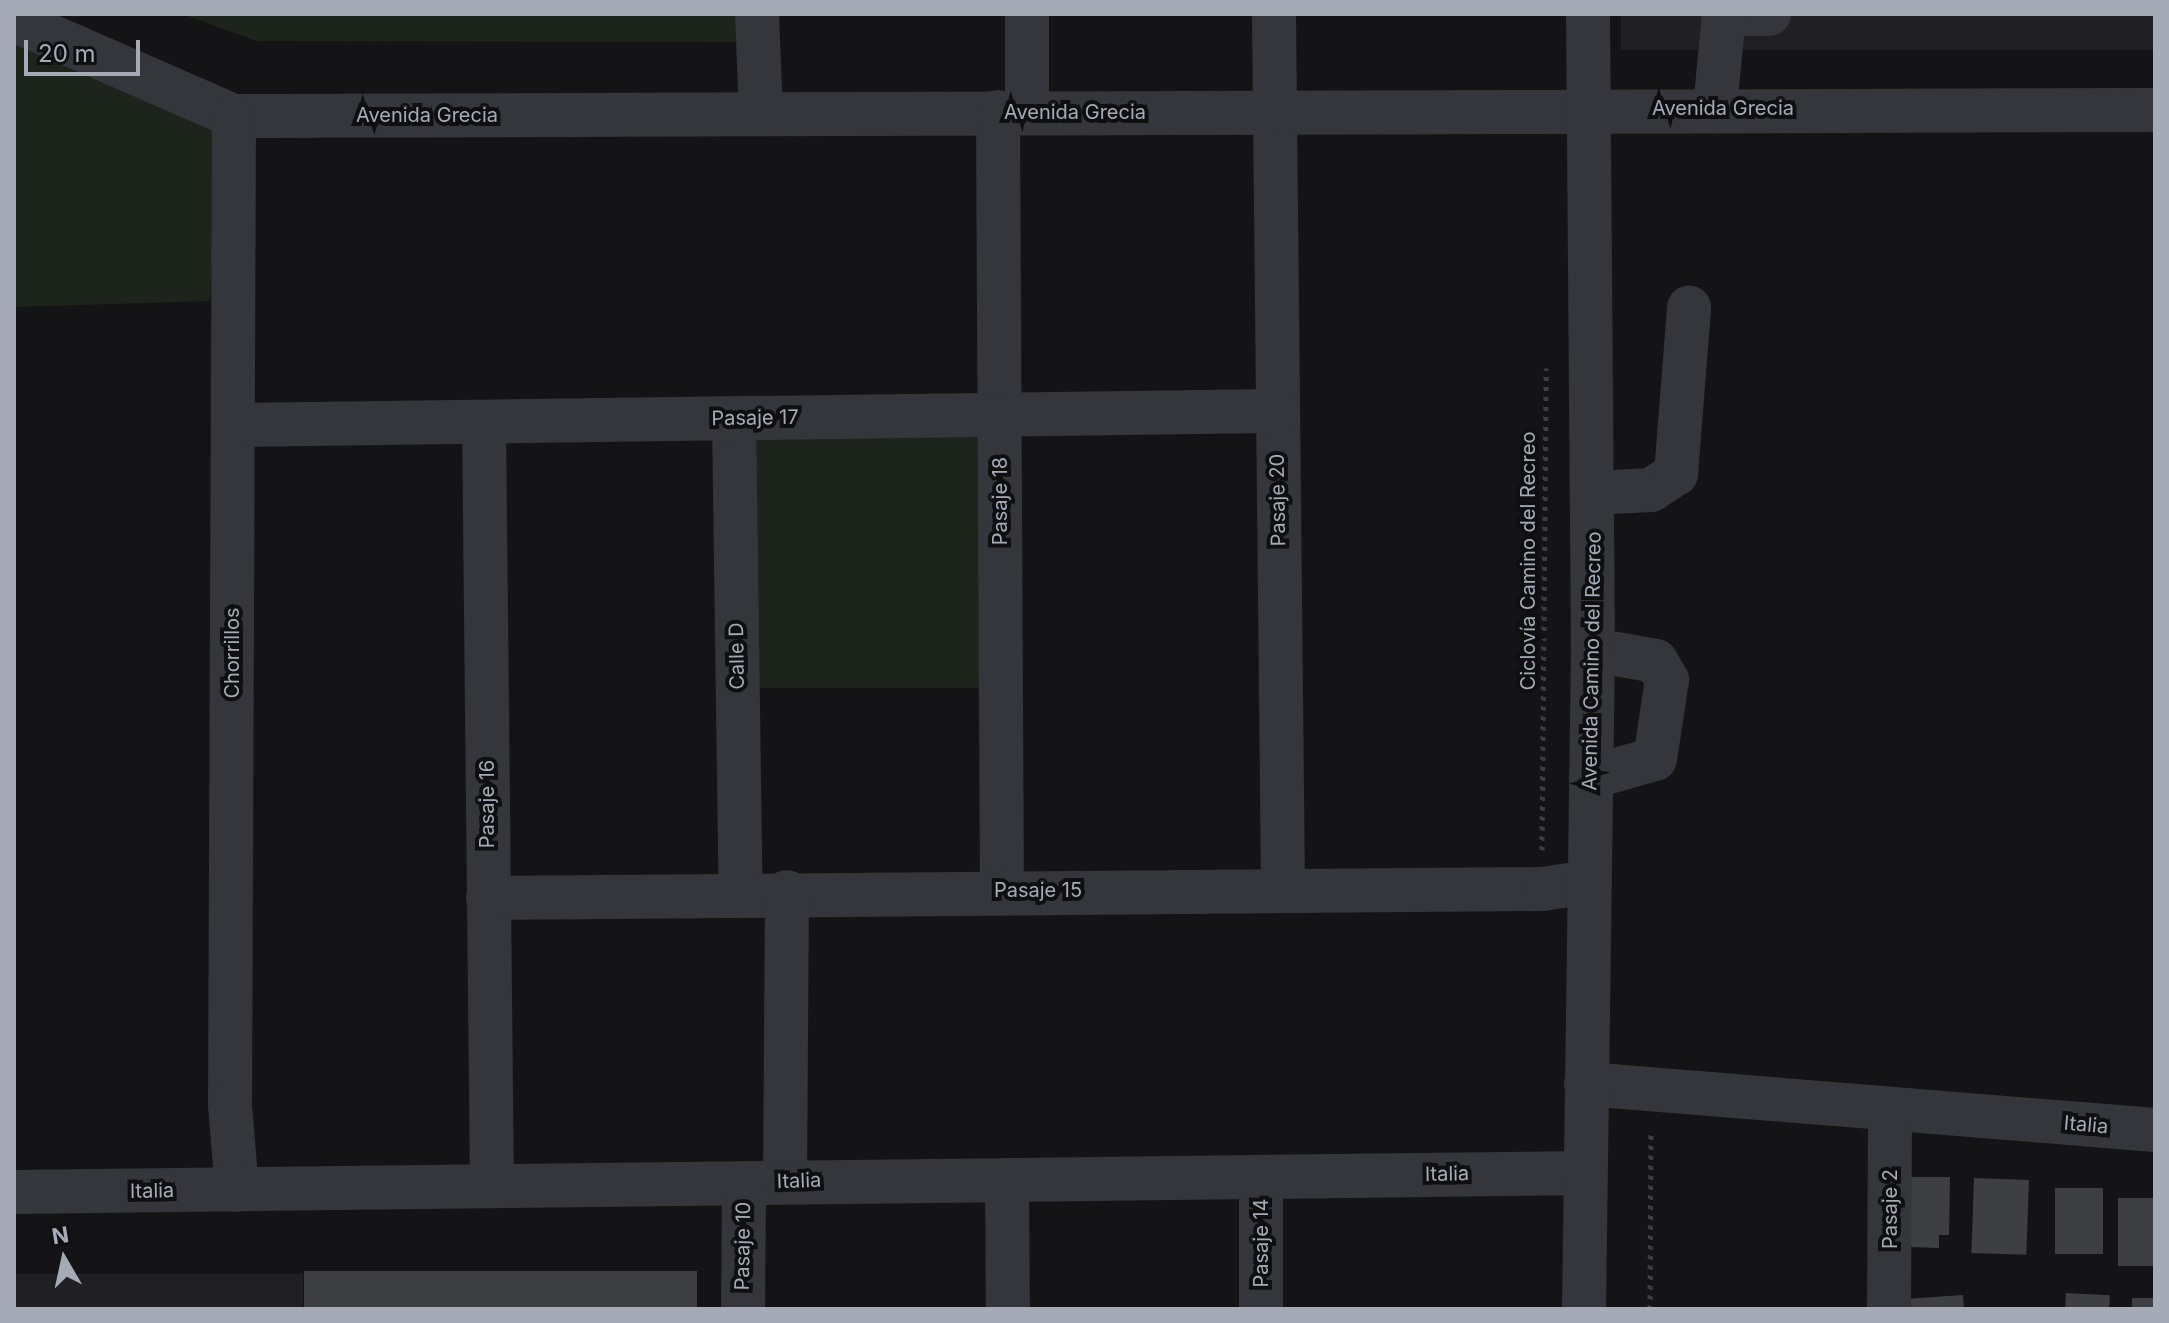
<!DOCTYPE html>
<meta charset="utf-8">
<style>
body{margin:0}
#map{position:relative;width:2169px;height:1323px;overflow:hidden;background:#141416;font-family:Inter,sans-serif}
div>[style]{position:absolute}
.built>*{inset:0;background:#202023;transform-origin:0 0}
.green>*{inset:0;background:#1c241c;transform-origin:0 0}
.building>*{inset:0;background:#3e3f43;transform-origin:0 0}
.path>*{height:5px;margin-top:-2.5px;transform-origin:0;background:repeating-linear-gradient(90deg,#3a3d42 0 4px,transparent 0 10px)}
.minor>*{height:44px;margin:-22px;padding:0 22px;transform-origin:22px;border-radius:22px;background:#34363b}
span{translate:-50% -50%;white-space:nowrap;text-align:center;line-height:1.15;-webkit-text-stroke:8px #0f0f11;paint-order:stroke}
.street-label{font-size:20px;color:#a4abb7}
.frame{position:absolute;inset:0;border:16px solid #a4abb7;pointer-events:none}
.north{position:absolute;left:24px;top:1219px;width:80px;height:80px;-webkit-text-stroke:6px #0f0f11;paint-order:stroke;rotate:351deg;font-size:22px;font-weight:700;line-height:32px;text-align:center;color:#a4abb7}
.north::after{content:'';display:block;margin:auto;width:28px;height:36px;background:#a4abb7;clip-path:polygon(50% 0,100% 100%,50% 72%,0 100%)}
.scale{position:absolute;left:24px;top:40px;width:116px;height:36px;box-sizing:border-box;border:4px solid #a4abb7;border-top:0;padding-left:10px;font-size:24px;line-height:28px;white-space:nowrap;color:#a4abb7;-webkit-text-stroke:6px #0f0f11;paint-order:stroke}
</style>
<div id="map">
<div class="built">
<div style="left:1621px;top:14px;width:534px;height:36px"></div>
<div style="left:303px;top:1274px;width:35px;height:289px;rotate:90deg"></div>
</div>
<div class="green">
<div style="clip-path:polygon(182px 14px,741px 14px,741px 42px,257px 41px)"></div>
<div style="clip-path:polygon(14px 29px,219px 122px,210px 301px,14px 307px)"></div>
<div style="left:756px;top:427px;width:239px;height:261px"></div>
</div>
<div class="building">
<div style="clip-path:polygon(1906px 1177px,1950px 1177px,1949px 1235px,1939px 1235px,1939px 1248px,1912px 1247px,1904px 1239px)"></div>
<div style="left:1974px;top:1178px;width:55px;height:75px;rotate:2deg"></div>
<div style="left:2055px;top:1188px;width:48px;height:66px"></div>
<div style="left:2118px;top:1198px;width:37px;height:68px"></div>
<div style="left:697px;top:1271px;width:38px;height:393px;rotate:90deg"></div>
<div style="left:2066px;top:1293px;width:44px;height:16px;rotate:3deg"></div>
<div style="left:1963px;top:1295px;width:14px;height:58px;rotate:86deg"></div>
<div style="left:2132px;top:1298px;width:23px;height:11px"></div>
</div>
<div class="path">
<div style="left:1542px;top:850px;width:482px;rotate:-89.5deg"></div>
<div style="left:1650px;top:1309px;width:179px;rotate:-89.7deg"></div>
</div>
<div class="minor">
<div style="left:757px;top:14px;width:99px;rotate:87.7deg"></div>
<div style="left:1274px;top:14px;width:876px;rotate:89.41deg"></div>
<div style="left:1724px;top:14px;width:45px"></div>
<div style="left:14px;top:20px;width:240px;rotate:23.6deg"></div>
<div style="left:234px;top:116px;width:1921px;rotate:-0.18deg"></div>
<div style="left:1715px;top:108px;width:94px;rotate:-84.5deg"></div>
<div style="left:998px;top:112px;width:779px;rotate:89.71deg"></div>
<div style="left:1027px;top:112px;width:98px;rotate:-90deg"></div>
<div style="left:234px;top:116px;width:989px;rotate:90.23deg"></div>
<div style="left:230px;top:1105px;width:85px;rotate:85.3deg"></div>
<div style="left:734px;top:419px;width:475px;rotate:89.2deg"></div>
<div style="left:484px;top:422px;width:764px;rotate:89.4deg"></div>
<div style="left:233px;top:425px;width:1044px;rotate:-0.77deg"></div>
<div style="left:1593px;top:493px;width:58px;rotate:-3deg"></div>
<div style="left:1651px;top:490px;width:30px;rotate:-33deg"></div>
<div style="left:1676px;top:474px;width:167px;rotate:-85.5deg"></div>
<div style="left:1591px;top:777px;width:66px;rotate:-15.7deg"></div>
<div style="left:1655px;top:759px;width:80px;rotate:-81.4deg"></div>
<div style="left:1667px;top:680px;width:22px;rotate:-120deg"></div>
<div style="left:1656px;top:661px;width:64px;rotate:-170.1deg"></div>
<div style="left:488px;top:898px;width:1054px;rotate:-0.49deg"></div>
<div style="left:1542px;top:889px;width:48px;rotate:-8.5deg"></div>
<div style="left:1586px;top:1084px;width:571px;rotate:4.62deg"></div>
<div style="left:1261px;top:1177px;width:132px;rotate:90deg"></div>
<div style="left:1007px;top:1180px;width:129px;rotate:89.6deg"></div>
<div style="left:785px;top:1181px;width:289px;rotate:-89.6deg"></div>
<div style="left:14px;top:1192px;width:1571px;rotate:-0.69deg"></div>
<div style="left:743px;top:1309px;width:126px;rotate:-89.5deg"></div>
<div style="left:1584px;top:1309px;width:659px;rotate:-89.22deg"></div>
<div style="left:1593px;top:650px;width:636px;rotate:-90.45deg"></div>
<div style="left:1889px;top:1309px;width:200px;rotate:-89.7deg"></div>
</div>
<div class="street-label">
<span style="left:1723px;top:108px">Avenida Grecia</span>
<span style="left:1075px;top:112px">Avenida Grecia</span>
<span style="left:427px;top:115px">Avenida Grecia</span>
<span style="left:755px;top:418px;rotate:-1deg">Pasaje 17</span>
<span style="left:1278px;top:500px;rotate:-91deg">Pasaje 20</span>
<span style="left:1000px;top:501px;rotate:-90deg">Pasaje 18</span>
<span style="left:1528px;top:561px;rotate:-90deg">Ciclovía Camino del Recreo</span>
<span style="left:232px;top:653px;rotate:-90deg">Chorrillos</span>
<span style="left:737px;top:656px;rotate:-91deg">Calle D</span>
<span style="left:1592px;top:661px;rotate:-89deg">Avenida Camino del Recreo</span>
<span style="left:487px;top:804px;rotate:-90deg">Pasaje 16</span>
<span style="left:1038px;top:890px">Pasaje 15</span>
<span style="left:2086px;top:1125px;rotate:5deg">Italia</span>
<span style="left:1447px;top:1174px;rotate:-1deg">Italia</span>
<span style="left:799px;top:1181px;rotate:-2deg">Italia</span>
<span style="left:152px;top:1191px;rotate:-1deg">Italia</span>
<span style="left:1890px;top:1209px;rotate:-90deg">Pasaje 2</span>
<span style="left:1261px;top:1243px;rotate:-90deg">Pasaje 14</span>
<span style="left:743px;top:1246px;rotate:-89deg">Pasaje 10</span>
</div>
<div class="frame"></div>
<div class="north">N</div>
<div class="scale">20 m</div>
</div>
